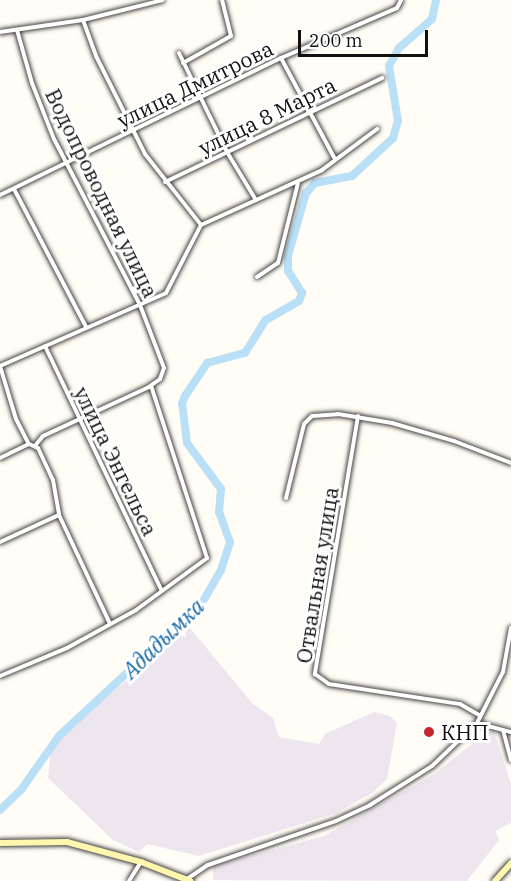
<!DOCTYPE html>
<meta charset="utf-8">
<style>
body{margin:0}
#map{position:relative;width:511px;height:881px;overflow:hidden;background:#fffdf5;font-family:"IBM Plex Serif",serif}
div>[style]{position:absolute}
.industrial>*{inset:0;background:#eee6ef}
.river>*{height:8px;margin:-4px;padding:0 4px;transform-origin:4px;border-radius:4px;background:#b9e0f7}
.roads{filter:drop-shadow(0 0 2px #444) drop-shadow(0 0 2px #444)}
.street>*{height:4px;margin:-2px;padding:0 2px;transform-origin:2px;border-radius:2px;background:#fff}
.secondary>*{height:6px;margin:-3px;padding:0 3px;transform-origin:3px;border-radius:3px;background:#fff6b0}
.dots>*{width:16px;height:16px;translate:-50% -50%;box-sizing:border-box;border:3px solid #fff;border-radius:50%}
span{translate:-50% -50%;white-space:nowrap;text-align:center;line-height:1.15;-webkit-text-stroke:6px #fff;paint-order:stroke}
.street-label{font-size:21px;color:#111}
.poi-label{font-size:21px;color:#111}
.left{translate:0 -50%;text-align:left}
.water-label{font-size:22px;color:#1768a6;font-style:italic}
.scale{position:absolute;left:298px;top:30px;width:130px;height:27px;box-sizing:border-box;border:3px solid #111;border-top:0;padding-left:8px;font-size:18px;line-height:21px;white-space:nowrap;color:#111;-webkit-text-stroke:4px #fff;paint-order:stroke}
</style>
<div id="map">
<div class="industrial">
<div style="clip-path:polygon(190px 628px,253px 704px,273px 718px,279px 737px,319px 744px,325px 734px,374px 712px,390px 716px,397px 723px,387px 779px,372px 793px,336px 813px,199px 856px,147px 844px,139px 852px,113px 840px,48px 778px,51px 748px,72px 725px)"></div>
<div style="clip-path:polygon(494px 731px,511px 784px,511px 823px,495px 831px,499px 840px,467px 881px,213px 880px,213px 866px,324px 836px,436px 773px,485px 733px)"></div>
</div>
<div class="river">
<div style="left:0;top:810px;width:29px;rotate:-44deg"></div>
<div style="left:21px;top:790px;width:66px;rotate:-54.9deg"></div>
<div style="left:59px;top:736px;width:195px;rotate:-42.9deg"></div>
<div style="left:202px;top:603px;width:38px;rotate:-60deg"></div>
<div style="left:221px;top:570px;width:29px;rotate:-72deg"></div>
<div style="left:230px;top:542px;width:32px;rotate:-110deg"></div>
<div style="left:219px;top:512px;width:23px;rotate:-85deg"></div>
<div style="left:221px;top:489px;width:57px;rotate:-126.5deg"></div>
<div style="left:187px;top:443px;width:39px;rotate:-97deg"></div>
<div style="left:182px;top:404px;width:9px;rotate:-69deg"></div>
<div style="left:185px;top:396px;width:40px;rotate:-56deg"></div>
<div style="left:207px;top:363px;width:39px;rotate:-15deg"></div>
<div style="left:245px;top:353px;width:39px;rotate:-58deg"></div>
<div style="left:266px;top:320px;width:38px;rotate:-30deg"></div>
<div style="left:299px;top:301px;width:9px;rotate:-69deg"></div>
<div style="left:302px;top:293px;width:26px;rotate:-122deg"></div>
<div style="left:288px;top:271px;width:15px;rotate:-90deg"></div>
<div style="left:288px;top:256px;width:66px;rotate:-74.1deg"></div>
<div style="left:306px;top:193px;width:13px;rotate:-48deg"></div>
<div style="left:315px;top:183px;width:38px;rotate:-11deg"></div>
<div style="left:352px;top:176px;width:56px;rotate:-42.8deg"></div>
<div style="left:393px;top:138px;width:18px;rotate:-74deg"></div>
<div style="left:398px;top:121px;width:56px;rotate:-99.3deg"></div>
<div style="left:389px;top:66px;width:21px;rotate:-61deg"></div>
<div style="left:399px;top:48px;width:44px;rotate:-41.3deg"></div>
<div style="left:432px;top:19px;width:19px;rotate:-78deg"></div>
</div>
<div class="roads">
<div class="street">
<div style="left:83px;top:20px;width:38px;rotate:70deg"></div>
<div style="left:96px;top:56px;width:110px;rotate:63.4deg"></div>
<div style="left:145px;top:154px;width:90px;rotate:51.7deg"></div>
<div style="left:17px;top:30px;width:55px;rotate:74.2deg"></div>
<div style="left:32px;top:83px;width:60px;rotate:68.6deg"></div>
<div style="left:54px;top:139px;width:187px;rotate:62.6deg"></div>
<div style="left:140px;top:305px;width:67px;rotate:69.1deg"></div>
<div style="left:164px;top:368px;width:12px;rotate:110deg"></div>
<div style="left:160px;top:379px;width:14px;rotate:144deg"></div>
<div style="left:149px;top:387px;width:117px;rotate:155.2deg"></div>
<div style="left:43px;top:436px;width:13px;rotate:129deg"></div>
<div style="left:0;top:32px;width:84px;rotate:-8.2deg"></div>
<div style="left:83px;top:20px;width:82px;rotate:-14deg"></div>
<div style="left:179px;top:53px;width:110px;rotate:64.1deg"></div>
<div style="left:227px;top:152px;width:56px;rotate:58.9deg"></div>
<div style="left:281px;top:58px;width:115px;rotate:61.9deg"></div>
<div style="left:183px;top:63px;width:55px;rotate:-29.4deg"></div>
<div style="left:231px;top:36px;width:37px;rotate:-104deg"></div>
<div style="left:165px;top:182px;width:241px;rotate:-25.6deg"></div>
<div style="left:14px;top:189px;width:156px;rotate:62.4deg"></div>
<div style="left:0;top:195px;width:313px;rotate:-26deg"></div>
<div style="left:281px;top:58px;width:126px;rotate:-23.3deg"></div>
<div style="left:397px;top:8px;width:9px;rotate:-63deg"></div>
<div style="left:257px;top:277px;width:25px;rotate:-34deg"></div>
<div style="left:278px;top:263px;width:82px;rotate:-76deg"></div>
<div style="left:45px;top:346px;width:269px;rotate:64.5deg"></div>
<div style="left:0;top:366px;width:181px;rotate:-23.7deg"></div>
<div style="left:166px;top:293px;width:76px;rotate:-62.8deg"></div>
<div style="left:201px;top:225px;width:133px;rotate:-24.4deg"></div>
<div style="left:322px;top:170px;width:69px;rotate:-36.7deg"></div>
<div style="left:0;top:366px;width:55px;rotate:73.2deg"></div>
<div style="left:16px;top:419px;width:28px;rotate:63deg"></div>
<div style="left:29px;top:444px;width:10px;rotate:24deg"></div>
<div style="left:38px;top:448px;width:35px;rotate:65deg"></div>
<div style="left:53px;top:480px;width:36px;rotate:80deg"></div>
<div style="left:59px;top:515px;width:120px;rotate:64.9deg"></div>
<div style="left:358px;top:416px;width:262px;rotate:99.5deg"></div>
<div style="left:315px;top:674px;width:17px;rotate:36deg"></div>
<div style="left:329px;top:684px;width:133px;rotate:8.7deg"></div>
<div style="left:460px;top:704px;width:22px;rotate:30deg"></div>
<div style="left:0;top:458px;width:32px;rotate:-26deg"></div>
<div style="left:286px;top:498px;width:76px;rotate:-76.3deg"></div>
<div style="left:304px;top:424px;width:11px;rotate:-45deg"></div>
<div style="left:312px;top:416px;width:26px;rotate:-4deg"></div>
<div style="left:338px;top:414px;width:55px;rotate:9.5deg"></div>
<div style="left:392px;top:423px;width:65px;rotate:16.2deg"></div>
<div style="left:454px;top:441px;width:61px;rotate:21.1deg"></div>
<div style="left:0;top:542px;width:65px;rotate:-24.6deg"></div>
<div style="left:0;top:676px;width:73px;rotate:-22.7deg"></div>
<div style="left:67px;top:648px;width:79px;rotate:-28.8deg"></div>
<div style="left:136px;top:610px;width:88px;rotate:-36.2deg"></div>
<div style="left:207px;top:558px;width:181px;rotate:-108deg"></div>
<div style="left:477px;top:723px;width:57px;rotate:-63deg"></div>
<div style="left:503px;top:672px;width:45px;rotate:-79.7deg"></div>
<div style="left:503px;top:730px;width:31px;rotate:75deg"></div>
<div style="left:187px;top:879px;width:25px;rotate:-34deg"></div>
<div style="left:208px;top:865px;width:135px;rotate:-19deg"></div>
<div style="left:336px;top:821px;width:38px;rotate:-25deg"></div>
<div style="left:370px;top:805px;width:73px;rotate:-32.2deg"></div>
<div style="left:432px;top:766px;width:62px;rotate:-43.7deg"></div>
<div style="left:477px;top:723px;width:35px;rotate:15deg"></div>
<div style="left:129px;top:881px;width:22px;rotate:-58deg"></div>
</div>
<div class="secondary">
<div style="left:0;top:843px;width:67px;rotate:-0.9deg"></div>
<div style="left:67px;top:842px;width:77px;rotate:15.1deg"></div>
<div style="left:141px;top:862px;width:53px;rotate:21.2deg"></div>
<div style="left:495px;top:881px;width:24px;rotate:-48deg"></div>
</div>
</div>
<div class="dots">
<div style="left:429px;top:732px;background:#c4262e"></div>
</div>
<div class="street-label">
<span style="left:195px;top:84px;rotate:-26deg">улица Дмитрова</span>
<span style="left:267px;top:116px;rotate:-26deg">улица 8 Марта</span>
<span style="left:102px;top:193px;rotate:64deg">Водопроводная улица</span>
<span style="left:116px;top:461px;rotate:64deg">улица Энгельса</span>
<span style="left:317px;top:575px;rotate:-81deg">Отвальная улица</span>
</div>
<div class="poi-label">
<span class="left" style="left:441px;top:732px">КНП</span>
</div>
<div class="water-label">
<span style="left:163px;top:638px;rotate:-44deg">Ададымка</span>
</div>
<div class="scale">200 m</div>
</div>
